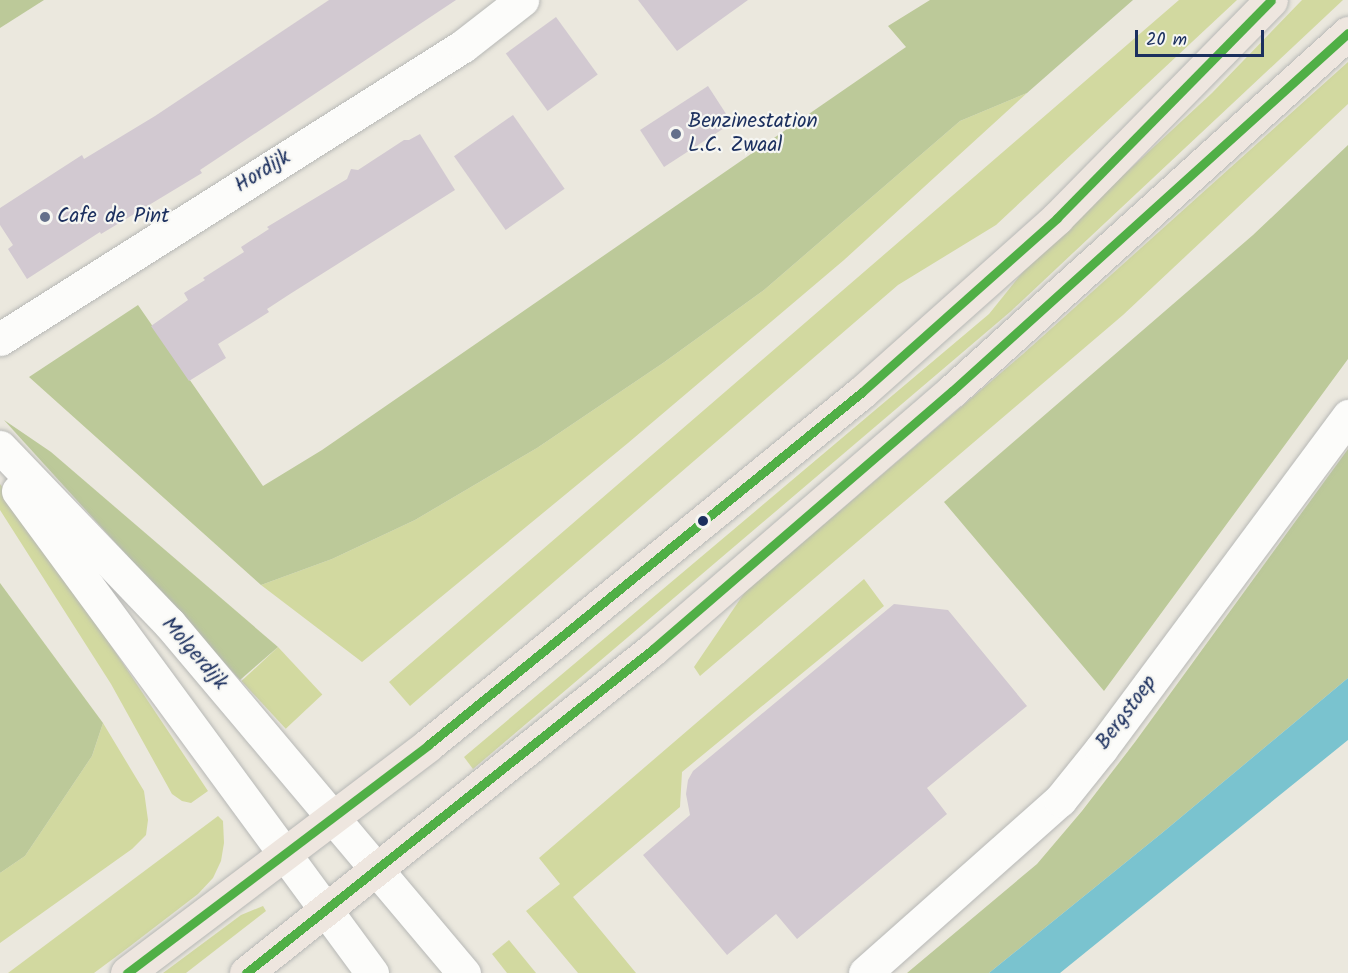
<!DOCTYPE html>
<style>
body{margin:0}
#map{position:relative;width:1348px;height:973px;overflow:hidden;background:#ebe8de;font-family:Kalam,sans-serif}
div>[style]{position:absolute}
.green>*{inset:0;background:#d2d9a0;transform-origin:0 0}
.forest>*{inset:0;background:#bcc999}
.water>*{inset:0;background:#7ac3cf}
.building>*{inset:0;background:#d2c9d1;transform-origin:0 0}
.roads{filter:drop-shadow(0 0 2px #b7b8b6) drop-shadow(0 0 2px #b7b8b6)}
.minor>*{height:33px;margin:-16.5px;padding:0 16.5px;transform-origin:16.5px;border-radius:16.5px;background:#fcfcfa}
.major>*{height:33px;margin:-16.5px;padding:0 16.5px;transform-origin:16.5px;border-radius:16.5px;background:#eee6df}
.bus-1>*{height:9px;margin:-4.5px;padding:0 4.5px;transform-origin:4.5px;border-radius:4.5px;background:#50af46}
.dots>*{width:16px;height:16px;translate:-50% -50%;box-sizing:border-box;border:3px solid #f6f6f2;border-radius:50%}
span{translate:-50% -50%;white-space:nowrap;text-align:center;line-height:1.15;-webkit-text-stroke:4.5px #f6f6f2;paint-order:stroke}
.poi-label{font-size:21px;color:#1b2f5e}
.left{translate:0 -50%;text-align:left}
.street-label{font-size:21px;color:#1b2f5e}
.scale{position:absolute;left:1135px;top:30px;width:129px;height:27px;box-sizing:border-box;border:3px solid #1b2f5e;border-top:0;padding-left:8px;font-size:18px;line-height:21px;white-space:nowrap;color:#1b2f5e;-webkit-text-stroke:4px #f6f6f2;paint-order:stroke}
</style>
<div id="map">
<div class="green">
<div style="clip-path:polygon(1179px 0,1237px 0,996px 225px,898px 285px,410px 706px,389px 682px)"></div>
<div style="clip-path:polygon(1302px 0,1343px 0,1010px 312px,473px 769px,464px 757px,989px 314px,1034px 258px,1212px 93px)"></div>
<div style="clip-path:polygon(1348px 62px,1348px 104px,1123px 315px,700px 676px,694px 667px,745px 592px,1023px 354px)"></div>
<div style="clip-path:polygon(1027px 93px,844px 260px,628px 443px,362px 662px,261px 585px,332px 559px,415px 520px,537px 448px,663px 363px,764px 290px,960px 121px)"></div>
<div style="clip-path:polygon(0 484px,20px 509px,208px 791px,191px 803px,182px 801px,172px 794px,111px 684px,0 510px)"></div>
<div style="clip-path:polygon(864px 579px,884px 606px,682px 772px,680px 807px,573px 897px,636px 973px,578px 973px,526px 911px,560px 884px,539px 858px)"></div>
<div style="left:278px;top:647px;width:65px;height:50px;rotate:47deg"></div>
<div style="clip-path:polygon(103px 723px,144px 791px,148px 820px,146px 835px,132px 849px,0 943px,0 873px,25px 856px,92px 756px)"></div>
<div style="clip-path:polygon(218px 816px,223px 821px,224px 843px,221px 861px,213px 878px,198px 894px,129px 947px,94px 973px,8px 973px)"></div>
<div style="clip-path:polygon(263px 906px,266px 911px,186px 973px,163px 973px,241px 915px)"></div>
<div style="clip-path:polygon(509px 940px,536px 973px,507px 973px,492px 954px)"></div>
</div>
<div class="forest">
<div style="clip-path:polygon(0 0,44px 0,0 28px)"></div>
<div style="clip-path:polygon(930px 0,1133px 0,1027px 93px,960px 121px,764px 290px,663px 363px,537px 448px,415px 520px,332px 559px,261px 585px,29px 377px,138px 305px,263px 486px,322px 450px,906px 47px,888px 26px)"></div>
<div style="clip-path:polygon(1348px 145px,1348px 359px,1104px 691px,944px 502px,1253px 235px)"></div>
<div style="clip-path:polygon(4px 420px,51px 452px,278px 647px,240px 680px)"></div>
<div style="clip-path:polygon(1348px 449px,1348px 678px,1162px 833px,989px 973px,907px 973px,1037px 864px,1082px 811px,1135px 742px)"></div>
<div style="clip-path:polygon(0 583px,103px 723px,92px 756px,25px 856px,0 873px)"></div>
</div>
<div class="water">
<div style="clip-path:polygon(1348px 678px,1348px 740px,1060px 973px,989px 973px,1162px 833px)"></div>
</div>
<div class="building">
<div style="clip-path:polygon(329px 0,456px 0,200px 170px,202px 173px,101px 234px,100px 232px,27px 279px,8px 249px,13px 245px,0 225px,0 208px,82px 155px,84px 159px,155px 116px)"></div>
<div style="clip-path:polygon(638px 0,748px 0,677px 51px)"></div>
<div style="left:556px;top:17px;width:71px;height:62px;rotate:54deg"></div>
<div style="left:708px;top:86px;width:44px;height:81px;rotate:57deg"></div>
<div style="left:513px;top:115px;width:90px;height:72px;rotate:55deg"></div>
<div style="clip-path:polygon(420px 134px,455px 190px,290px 294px,267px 309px,269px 312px,218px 344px,226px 358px,189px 381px,151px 326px,188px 300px,184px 293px,205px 280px,203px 278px,244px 252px,241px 247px,269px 229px,267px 227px,347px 179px,351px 169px,358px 170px,404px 140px,409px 140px)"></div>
<div style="clip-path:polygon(894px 604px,948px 610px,1027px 706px,927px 788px,947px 814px,797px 939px,776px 914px,727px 955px,643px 855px,690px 815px,686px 794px,688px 780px,693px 771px)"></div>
</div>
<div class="roads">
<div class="minor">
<div style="left:0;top:339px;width:548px;rotate:-32.33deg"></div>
<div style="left:463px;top:46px;width:75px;rotate:-37.9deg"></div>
<div style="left:0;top:447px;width:244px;rotate:46.2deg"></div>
<div style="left:169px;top:623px;width:458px;rotate:49.9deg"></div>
<div style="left:18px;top:491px;width:598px;rotate:53.7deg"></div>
<div style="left:865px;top:973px;width:261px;rotate:-41.6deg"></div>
<div style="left:1060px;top:800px;width:65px;rotate:-51.2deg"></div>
<div style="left:1101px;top:749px;width:415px;rotate:-53.4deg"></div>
</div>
<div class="major">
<div style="left:127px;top:973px;width:378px;rotate:-37.1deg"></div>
<div style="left:428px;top:745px;width:559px;rotate:-39.12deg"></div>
<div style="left:862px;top:392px;width:261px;rotate:-41.7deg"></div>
<div style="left:1057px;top:218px;width:305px;rotate:-45.5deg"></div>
<div style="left:246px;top:973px;width:520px;rotate:-38.52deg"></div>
<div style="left:653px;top:649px;width:395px;rotate:-40.8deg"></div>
<div style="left:952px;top:391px;width:534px;rotate:-42.11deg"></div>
</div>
</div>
<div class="bus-1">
<div style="left:127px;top:973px;width:378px;rotate:-37.1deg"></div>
<div style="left:428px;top:745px;width:559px;rotate:-39.12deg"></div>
<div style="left:862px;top:392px;width:261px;rotate:-41.7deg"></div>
<div style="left:1057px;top:218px;width:305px;rotate:-45.5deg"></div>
<div style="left:246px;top:973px;width:520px;rotate:-38.52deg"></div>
<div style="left:653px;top:649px;width:395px;rotate:-40.8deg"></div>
<div style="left:952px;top:391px;width:534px;rotate:-42.11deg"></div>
</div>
<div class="dots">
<div style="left:676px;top:134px;background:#64708b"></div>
<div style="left:45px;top:217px;background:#64708b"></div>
<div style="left:703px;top:521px;background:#1b2f5e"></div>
</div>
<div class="poi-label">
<span class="left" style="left:688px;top:134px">Benzinestation<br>L.C. Zwaal</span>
<span class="left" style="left:57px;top:217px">Cafe de Pint</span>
</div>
<div class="street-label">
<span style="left:263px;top:172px;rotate:-32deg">Hordijk</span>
<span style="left:194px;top:654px;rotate:49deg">Molgerdijk</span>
<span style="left:1127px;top:713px;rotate:-53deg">Bergstoep</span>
</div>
<div class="scale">20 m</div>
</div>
